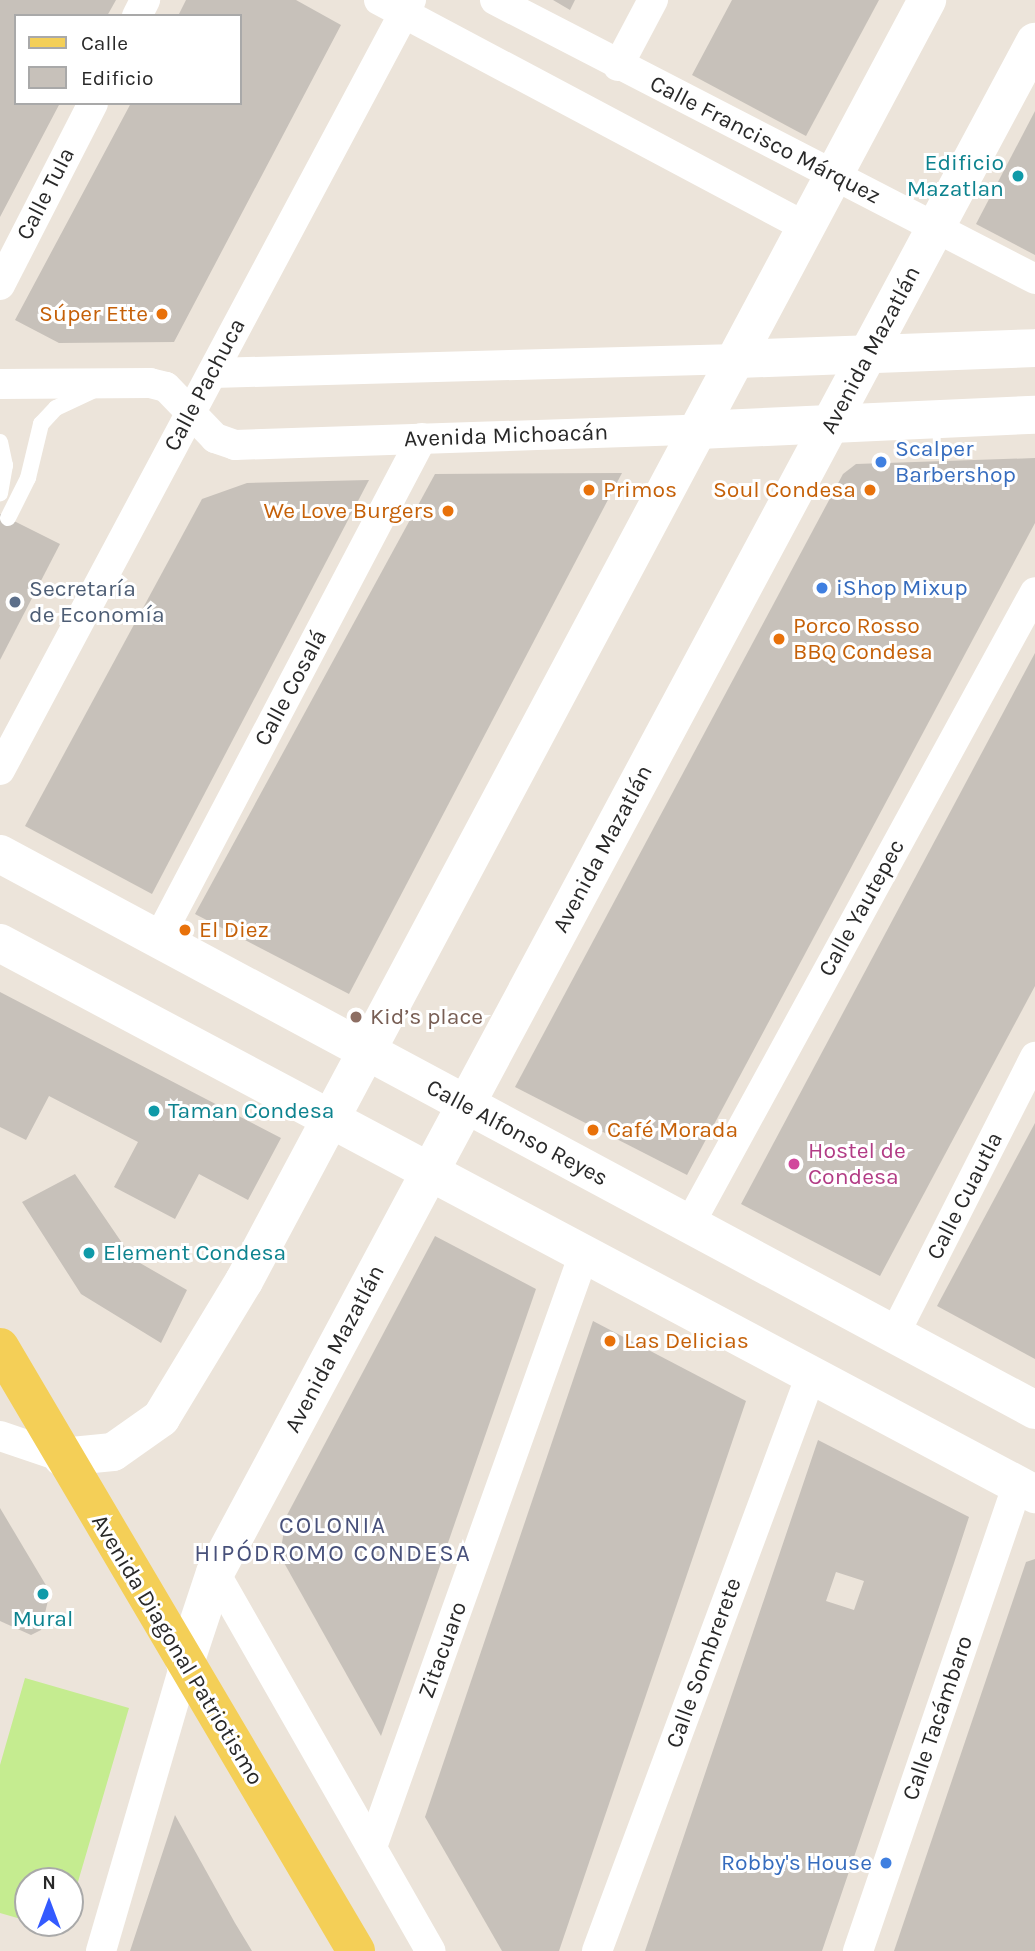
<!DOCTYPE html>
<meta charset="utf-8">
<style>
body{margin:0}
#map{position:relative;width:1035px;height:1951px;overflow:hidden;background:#ece4da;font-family:Karla,sans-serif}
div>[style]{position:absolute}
.pitch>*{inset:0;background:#c5ec90}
.building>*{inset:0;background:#c7c1ba}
.service>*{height:16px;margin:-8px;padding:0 8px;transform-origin:8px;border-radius:8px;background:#fff}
.minor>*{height:30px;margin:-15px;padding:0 15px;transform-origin:15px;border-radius:15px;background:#fff}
.tertiary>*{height:38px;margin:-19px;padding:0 19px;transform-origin:19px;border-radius:19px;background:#fff}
.secondary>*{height:38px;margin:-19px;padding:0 19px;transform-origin:19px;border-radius:19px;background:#fff}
.primary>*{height:38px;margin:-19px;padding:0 19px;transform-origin:19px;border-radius:19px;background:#f4cf57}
.dots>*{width:19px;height:19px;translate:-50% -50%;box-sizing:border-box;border:4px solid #fff;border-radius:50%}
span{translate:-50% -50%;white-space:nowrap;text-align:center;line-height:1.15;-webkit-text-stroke:6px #fff;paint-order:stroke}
.street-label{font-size:23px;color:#292929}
.culture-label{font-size:23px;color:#0d838f}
.right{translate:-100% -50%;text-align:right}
.left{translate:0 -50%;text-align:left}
.food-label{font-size:23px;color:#c56008}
.shop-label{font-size:23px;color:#366cbe}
.service-label{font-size:23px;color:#4e5e75}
.education-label{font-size:23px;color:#785e54}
.hotel-label{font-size:23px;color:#b23c85}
.neighbourhood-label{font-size:24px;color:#48517b;letter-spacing:2px}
.legend{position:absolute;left:14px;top:14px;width:228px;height:91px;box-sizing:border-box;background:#fff;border:2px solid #a9a9a9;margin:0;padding:9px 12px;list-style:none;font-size:21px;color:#292929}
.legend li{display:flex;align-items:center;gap:14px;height:35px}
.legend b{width:35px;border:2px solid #a9a9a9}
.north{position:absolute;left:14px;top:1867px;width:70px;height:70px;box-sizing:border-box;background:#fff;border:2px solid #a9a9a9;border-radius:50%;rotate:0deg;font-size:19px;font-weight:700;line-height:28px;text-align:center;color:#292929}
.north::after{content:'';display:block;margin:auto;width:24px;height:32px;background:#345aff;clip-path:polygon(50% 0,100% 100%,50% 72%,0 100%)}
</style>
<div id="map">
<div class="pitch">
<div style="clip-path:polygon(25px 1678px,129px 1708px,70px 1909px,70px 1881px,28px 1881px,28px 1921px,0 1913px,0 1765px)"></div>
</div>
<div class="building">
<div style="clip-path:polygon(0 0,116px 0,107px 16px,16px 16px,16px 103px,60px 103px,0 217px)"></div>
<div style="clip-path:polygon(186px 0,296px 0,341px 25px,174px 342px,59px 343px,15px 320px,131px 103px,240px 103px,240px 16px,178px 16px)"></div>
<div style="clip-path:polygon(553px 0,575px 0,570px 10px)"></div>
<div style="clip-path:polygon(732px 0,879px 0,806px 136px,692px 75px)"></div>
<div style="clip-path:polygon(1035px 111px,1035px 255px,976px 224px)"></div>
<div style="clip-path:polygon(1035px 458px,1035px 523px,687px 1175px,515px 1087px,843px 474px,856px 464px)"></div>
<div style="clip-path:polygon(622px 473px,349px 994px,195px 914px,435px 474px)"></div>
<div style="clip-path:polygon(369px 480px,152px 894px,25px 826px,202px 499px,247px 483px)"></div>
<div style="clip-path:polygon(0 514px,60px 544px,0 660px)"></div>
<div style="clip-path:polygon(1035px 653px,1035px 986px,880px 1276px,741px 1204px)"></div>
<div style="clip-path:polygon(0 992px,281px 1138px,248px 1200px,199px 1174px,175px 1219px,114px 1187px,138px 1142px,49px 1096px,26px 1140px,0 1127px)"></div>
<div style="clip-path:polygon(1035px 1123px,1035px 1359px,937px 1306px)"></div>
<div style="clip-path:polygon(75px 1174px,133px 1259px,187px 1290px,161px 1343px,81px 1294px,22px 1202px)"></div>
<div style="clip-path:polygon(435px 1236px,536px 1289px,381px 1736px,283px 1561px,282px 1543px,286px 1517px)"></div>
<div style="clip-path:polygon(593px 1321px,746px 1401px,559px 1951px,502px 1951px,425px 1817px)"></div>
<div style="clip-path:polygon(evenodd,818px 1440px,969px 1517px,954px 1563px,822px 1951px,645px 1951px,818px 1440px,836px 1572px,864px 1581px,854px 1610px,826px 1601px,836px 1572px)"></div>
<div style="clip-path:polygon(0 1508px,50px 1592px,41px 1630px,31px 1635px,0 1621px)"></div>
<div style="clip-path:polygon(1035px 1559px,1035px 1951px,894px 1951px,1026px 1562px)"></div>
<div style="clip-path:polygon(175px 1815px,235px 1923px,252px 1951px,130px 1951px)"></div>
</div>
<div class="service">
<div style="left:0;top:442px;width:24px;rotate:78deg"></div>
<div style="left:5px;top:465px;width:29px;rotate:100deg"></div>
<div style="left:8px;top:518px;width:45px;rotate:-63.4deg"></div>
<div style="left:28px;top:478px;width:56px;rotate:-76.5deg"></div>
<div style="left:41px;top:424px;width:22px;rotate:-47deg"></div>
<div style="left:56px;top:408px;width:40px;rotate:-25deg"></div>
</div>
<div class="minor">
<div style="left:379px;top:0;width:484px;rotate:28deg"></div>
<div style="left:495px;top:0;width:608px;rotate:27.32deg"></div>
<div style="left:137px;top:16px;width:18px;rotate:-63deg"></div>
<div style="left:618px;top:66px;width:75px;rotate:-62.1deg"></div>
<div style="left:0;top:285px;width:204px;rotate:-62.9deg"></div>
<div style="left:213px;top:373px;width:525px;rotate:-1.53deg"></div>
<div style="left:0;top:384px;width:150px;rotate:-0.4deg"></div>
<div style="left:150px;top:383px;width:16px;rotate:14deg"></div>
<div style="left:166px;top:387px;width:71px;rotate:46.1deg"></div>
<div style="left:215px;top:438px;width:21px;rotate:19deg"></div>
<div style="left:235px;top:445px;width:464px;rotate:-1.9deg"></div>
<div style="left:0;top:770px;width:873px;rotate:-61.91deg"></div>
<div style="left:159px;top:938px;width:565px;rotate:-62.26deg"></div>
<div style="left:689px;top:1225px;width:721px;rotate:-61.34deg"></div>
<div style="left:894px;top:1335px;width:312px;rotate:-63.1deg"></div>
<div style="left:0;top:1436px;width:65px;rotate:18.7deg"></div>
<div style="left:215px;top:1573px;width:435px;rotate:60.3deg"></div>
<div style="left:372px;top:1847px;width:630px;rotate:-70.33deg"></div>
<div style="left:101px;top:1951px;width:300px;rotate:-73.7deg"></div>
<div style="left:597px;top:1951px;width:614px;rotate:-69.62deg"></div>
<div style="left:858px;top:1951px;width:493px;rotate:-71.1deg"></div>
</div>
<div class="tertiary">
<div style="left:738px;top:359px;width:297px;rotate:-2.1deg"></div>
<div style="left:699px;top:430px;width:336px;rotate:-2.6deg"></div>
</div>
<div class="secondary">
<div style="left:0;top:854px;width:1175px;rotate:28.24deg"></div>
<div style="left:0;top:943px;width:1173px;rotate:28.03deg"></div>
<div style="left:62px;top:1457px;width:51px;rotate:-5.6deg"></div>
<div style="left:113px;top:1452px;width:59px;rotate:-35.3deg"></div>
<div style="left:161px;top:1418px;width:160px;rotate:-58.8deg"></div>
<div style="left:244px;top:1281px;width:1452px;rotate:-61.93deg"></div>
<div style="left:185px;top:1663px;width:95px;rotate:-71.6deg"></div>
<div style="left:215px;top:1573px;width:1737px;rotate:-61.83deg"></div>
</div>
<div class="primary">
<div style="left:0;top:1347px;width:701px;rotate:59.48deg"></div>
</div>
<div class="dots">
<div style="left:1018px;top:176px;background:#0f9aa8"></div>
<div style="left:162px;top:314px;background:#e8710a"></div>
<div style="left:881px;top:462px;background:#3f7fe0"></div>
<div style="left:589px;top:490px;background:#e8710a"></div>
<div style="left:870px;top:490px;background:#e8710a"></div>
<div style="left:448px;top:511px;background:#e8710a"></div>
<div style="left:822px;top:588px;background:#3f7fe0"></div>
<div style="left:15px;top:602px;background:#5c6f8a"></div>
<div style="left:779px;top:639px;background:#e8710a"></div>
<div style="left:185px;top:930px;background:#e8710a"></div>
<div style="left:356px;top:1017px;background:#8d6e63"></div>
<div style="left:154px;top:1111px;background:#0f9aa8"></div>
<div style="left:593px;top:1130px;background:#e8710a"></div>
<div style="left:794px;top:1164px;background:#d1479c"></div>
<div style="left:89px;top:1253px;background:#0f9aa8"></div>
<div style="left:610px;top:1341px;background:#e8710a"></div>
<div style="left:43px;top:1594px;background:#0f9aa8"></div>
<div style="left:886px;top:1863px;background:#3f7fe0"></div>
</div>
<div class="street-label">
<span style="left:765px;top:140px;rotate:27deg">Calle Francisco Márquez</span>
<span style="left:46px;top:194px;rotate:-63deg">Calle Tula</span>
<span style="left:871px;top:350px;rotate:-62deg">Avenida Mazatlán</span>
<span style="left:205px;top:385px;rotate:-62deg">Calle Pachuca</span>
<span style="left:506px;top:436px;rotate:-2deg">Avenida Michoacán</span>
<span style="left:291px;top:688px;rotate:-62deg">Calle Cosalá</span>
<span style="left:603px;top:849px;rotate:-62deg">Avenida Mazatlán</span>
<span style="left:862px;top:908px;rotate:-61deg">Calle Yautepec</span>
<span style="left:517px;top:1133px;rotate:28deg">Calle Alfonso Reyes</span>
<span style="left:965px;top:1196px;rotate:-63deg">Calle Cuautla</span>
<span style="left:335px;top:1349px;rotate:-62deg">Avenida Mazatlán</span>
<span style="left:177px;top:1650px;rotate:59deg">Avenida Diagonal Patriotismo</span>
<span style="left:443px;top:1650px;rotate:-70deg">Zitacuaro</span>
<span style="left:704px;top:1663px;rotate:-70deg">Calle Sombrerete</span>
<span style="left:938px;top:1718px;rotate:-71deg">Calle Tacámbaro</span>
</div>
<div class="culture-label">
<span class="right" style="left:1004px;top:176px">Edificio<br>Mazatlan</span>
<span class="left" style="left:168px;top:1111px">Taman Condesa</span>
<span class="left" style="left:103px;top:1253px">Element Condesa</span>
<span style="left:43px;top:1619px">Mural</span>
</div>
<div class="food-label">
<span class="right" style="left:148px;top:314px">Súper Ette</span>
<span class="left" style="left:603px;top:490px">Primos</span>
<span class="right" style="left:856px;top:490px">Soul Condesa</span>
<span class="right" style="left:434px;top:511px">We Love Burgers</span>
<span class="left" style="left:793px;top:639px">Porco Rosso<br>BBQ Condesa</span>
<span class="left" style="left:199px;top:930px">El Diez</span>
<span class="left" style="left:607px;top:1130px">Café Morada</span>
<span class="left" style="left:624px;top:1341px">Las Delicias</span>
</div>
<div class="shop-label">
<span class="left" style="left:895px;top:462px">Scalper<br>Barbershop</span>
<span class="left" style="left:836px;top:588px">iShop Mixup</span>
<span class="right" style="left:872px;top:1863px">Robby's House</span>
</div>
<div class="service-label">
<span class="left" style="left:29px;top:602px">Secretaría<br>de Economía</span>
</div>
<div class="education-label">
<span class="left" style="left:370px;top:1017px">Kid’s place</span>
</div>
<div class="hotel-label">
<span class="left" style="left:808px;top:1164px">Hostel de<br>Condesa</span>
</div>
<div class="neighbourhood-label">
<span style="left:333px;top:1540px">COLONIA<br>HIPÓDROMO CONDESA</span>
</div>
<ul class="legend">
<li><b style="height:9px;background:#f4cf57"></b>Calle</li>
<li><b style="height:19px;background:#c7c1ba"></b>Edificio</li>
</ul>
<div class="north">N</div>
</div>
